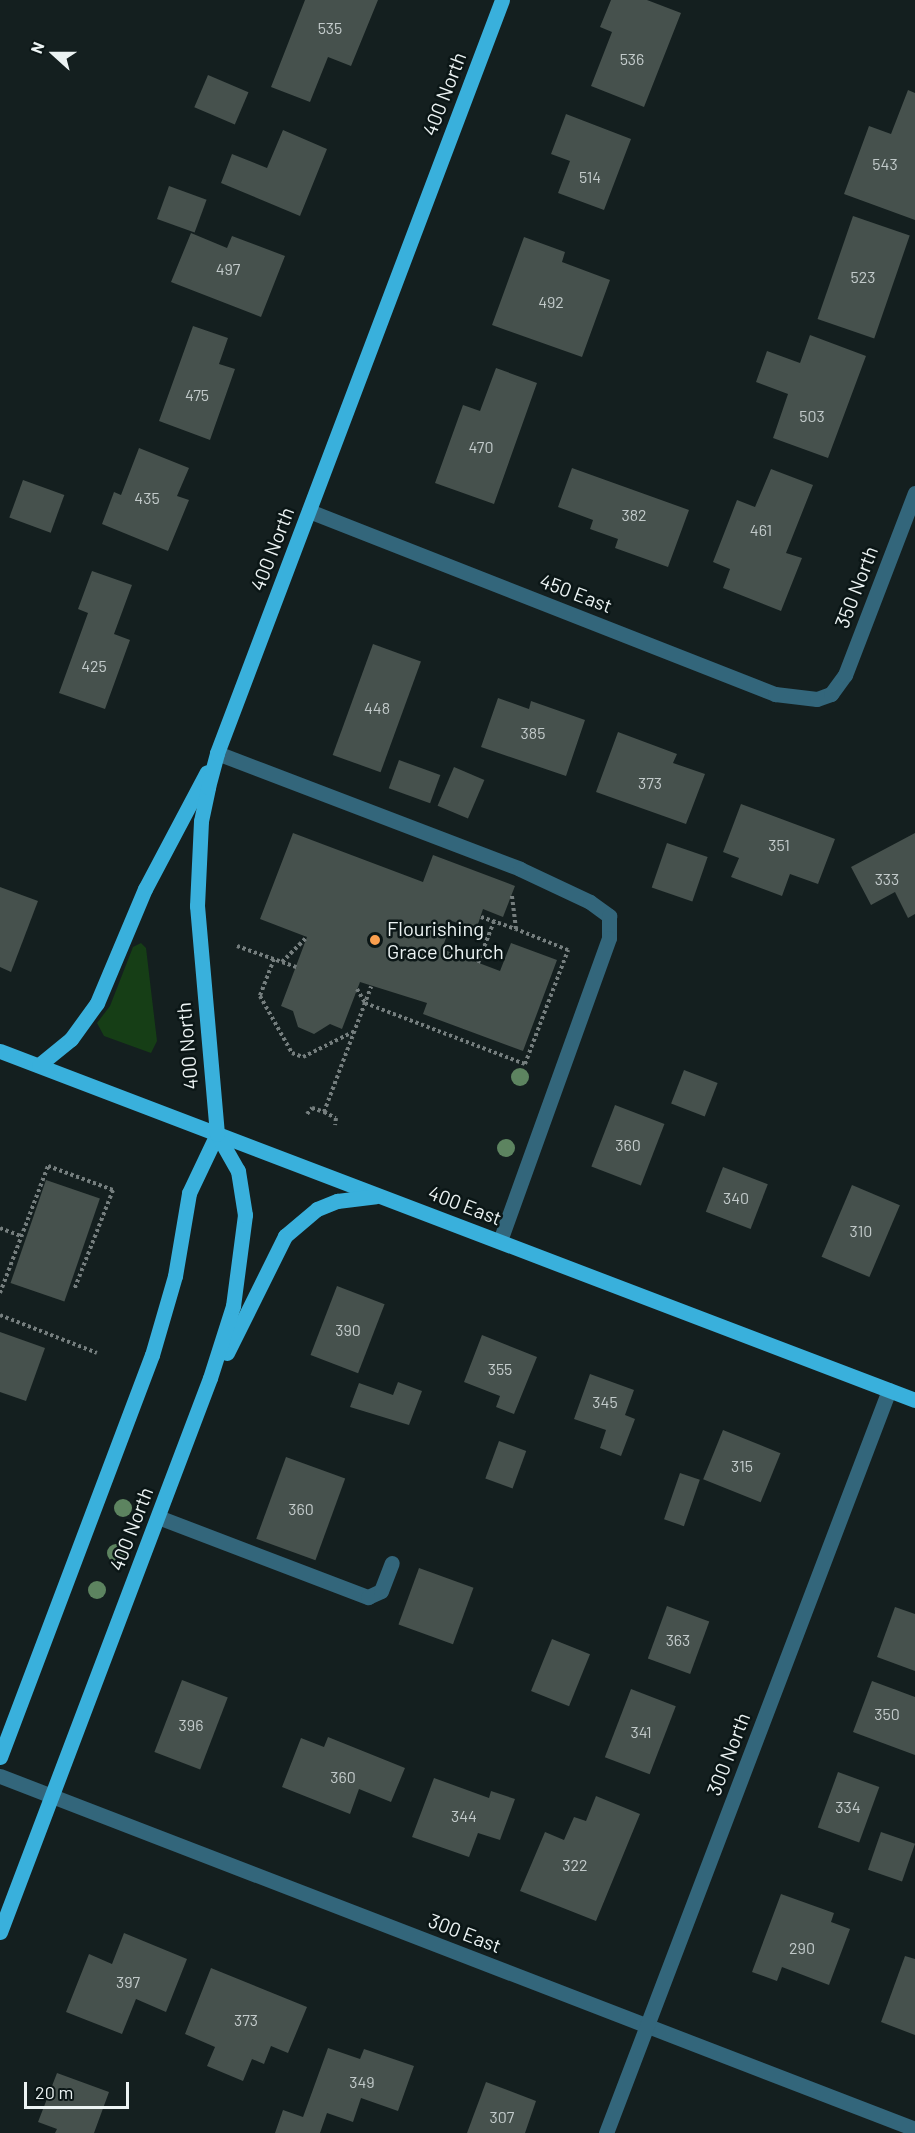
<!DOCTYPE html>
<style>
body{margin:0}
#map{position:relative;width:915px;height:2133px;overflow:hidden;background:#141f1f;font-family:Barlow,sans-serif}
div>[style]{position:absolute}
.green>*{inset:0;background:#163e16}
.building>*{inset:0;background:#46514d;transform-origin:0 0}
.path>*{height:4px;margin-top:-2px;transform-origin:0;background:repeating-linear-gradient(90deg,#757e7e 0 3px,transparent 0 6px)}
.minor>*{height:15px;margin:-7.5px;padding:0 7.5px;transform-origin:7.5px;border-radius:7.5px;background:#33667b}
.major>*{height:15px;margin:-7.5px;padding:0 7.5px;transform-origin:7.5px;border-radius:7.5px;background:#39b0dc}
.trees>*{width:18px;height:18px;margin:-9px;border-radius:50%;background:#5d8460}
.dots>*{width:16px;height:16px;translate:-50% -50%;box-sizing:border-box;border:3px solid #0b1616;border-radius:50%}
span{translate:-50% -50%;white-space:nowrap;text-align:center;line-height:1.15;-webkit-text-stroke:5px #0b1616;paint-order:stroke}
.number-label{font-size:16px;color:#c2caca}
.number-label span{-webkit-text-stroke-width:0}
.street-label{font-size:20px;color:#ecf3f3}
.poi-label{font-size:20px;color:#ecf3f3}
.left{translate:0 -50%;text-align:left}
.north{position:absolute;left:24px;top:24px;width:60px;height:60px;-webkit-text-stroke:4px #0b1616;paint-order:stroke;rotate:291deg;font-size:16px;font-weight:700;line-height:24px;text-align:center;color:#ecf3f3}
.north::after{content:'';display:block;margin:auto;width:21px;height:27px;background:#ecf3f3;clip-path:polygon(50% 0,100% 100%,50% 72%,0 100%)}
.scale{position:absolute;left:24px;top:2082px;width:105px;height:27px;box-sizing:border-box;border:3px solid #ecf3f3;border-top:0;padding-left:8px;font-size:18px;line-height:21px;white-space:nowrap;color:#ecf3f3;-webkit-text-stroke:4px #0b1616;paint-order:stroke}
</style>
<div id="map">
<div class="green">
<div style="clip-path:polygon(141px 943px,146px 948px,157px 1041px,151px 1053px,104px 1036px,97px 1023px,110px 1006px,133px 947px)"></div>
</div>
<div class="building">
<div style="clip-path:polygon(305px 0,378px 0,351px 66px,328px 57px,310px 102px,271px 87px)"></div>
<div style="clip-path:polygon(611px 0,647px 0,681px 13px,644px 107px,591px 86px,612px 32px,600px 27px)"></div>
<div style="left:208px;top:75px;width:44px;height:35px;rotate:23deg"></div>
<div style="clip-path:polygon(908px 90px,915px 93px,915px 220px,844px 194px,869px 126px,891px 134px)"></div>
<div style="clip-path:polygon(566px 114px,631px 139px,604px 210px,558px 193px,570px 161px,551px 154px)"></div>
<div style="clip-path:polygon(283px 130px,327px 149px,300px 216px,221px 183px,232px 154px,267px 168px)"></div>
<div style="left:169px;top:186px;width:40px;height:35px;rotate:20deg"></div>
<div style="left:853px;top:216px;width:60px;height:109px;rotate:19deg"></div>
<div style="clip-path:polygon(191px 233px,227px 248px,232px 236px,285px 256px,261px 317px,171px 282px)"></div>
<div style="clip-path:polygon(524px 237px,565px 252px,562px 262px,610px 280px,582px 357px,492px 325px)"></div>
<div style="clip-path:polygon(193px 326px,228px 338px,219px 364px,235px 369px,210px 440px,159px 421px)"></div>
<div style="clip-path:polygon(810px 335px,866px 356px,828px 458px,773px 438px,788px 394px,756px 382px,767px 351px,800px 363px)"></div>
<div style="clip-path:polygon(496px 368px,537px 383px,494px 504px,435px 483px,463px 405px,480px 411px)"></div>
<div style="clip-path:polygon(139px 448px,189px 468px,177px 496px,189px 500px,168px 551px,102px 524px,114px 492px,121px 495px)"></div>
<div style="clip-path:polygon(572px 468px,689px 510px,668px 567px,615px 548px,618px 539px,590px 529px,593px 520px,558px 507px)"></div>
<div style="clip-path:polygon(771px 469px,813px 485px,786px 553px,802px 558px,781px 611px,723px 588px,730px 569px,713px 562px,737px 500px,755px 507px)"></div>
<div style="left:23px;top:480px;width:44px;height:40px;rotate:20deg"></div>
<div style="clip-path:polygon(92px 571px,132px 585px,114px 634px,130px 640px,105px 709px,59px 693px,88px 613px,78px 609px)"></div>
<div style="left:373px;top:644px;width:51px;height:118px;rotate:20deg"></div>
<div style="clip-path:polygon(498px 698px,529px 709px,531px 701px,585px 720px,566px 776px,481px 747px)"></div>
<div style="clip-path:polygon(618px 732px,677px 754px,673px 763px,705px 774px,686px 824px,596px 792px)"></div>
<div style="left:399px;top:760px;width:44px;height:30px;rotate:20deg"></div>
<div style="left:454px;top:767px;width:33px;height:42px;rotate:23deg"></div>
<div style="clip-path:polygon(741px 804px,835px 839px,818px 884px,790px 874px,782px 896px,731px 877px,739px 858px,723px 852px)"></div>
<div style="clip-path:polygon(293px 833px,423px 882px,433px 855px,515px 886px,503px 917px,483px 909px,476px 930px,452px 921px,442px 949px,500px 971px,511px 943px,557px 960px,523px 1051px,423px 1014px,427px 1003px,360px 982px,342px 1029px,330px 1024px,314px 1034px,298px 1027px,293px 1011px,281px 1006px,307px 937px,260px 919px)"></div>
<div style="clip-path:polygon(915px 833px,915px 914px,908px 918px,895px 892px,871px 905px,851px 867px)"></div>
<div style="left:667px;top:843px;width:43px;height:47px;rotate:19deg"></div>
<div style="clip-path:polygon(0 887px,38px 901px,11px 972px,0 967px)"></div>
<div style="left:684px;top:1070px;width:36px;height:36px;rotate:21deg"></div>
<div style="left:615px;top:1105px;width:53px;height:66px;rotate:21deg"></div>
<div style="left:723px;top:1167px;width:48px;height:48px;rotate:21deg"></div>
<div style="left:46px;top:1180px;width:57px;height:109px;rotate:19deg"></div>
<div style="left:852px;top:1185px;width:52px;height:78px;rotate:23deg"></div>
<div style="left:337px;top:1286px;width:51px;height:74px;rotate:21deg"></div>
<div style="clip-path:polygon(0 1332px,45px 1348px,26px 1401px,0 1392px)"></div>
<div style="clip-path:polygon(482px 1335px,537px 1357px,514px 1414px,496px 1407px,500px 1396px,464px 1382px)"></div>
<div style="clip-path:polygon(590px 1374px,634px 1390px,625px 1415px,635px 1419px,621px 1456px,600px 1448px,606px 1430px,574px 1419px)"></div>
<div style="clip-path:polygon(398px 1382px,422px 1391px,409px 1425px,350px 1407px,359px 1383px,393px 1395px)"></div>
<div style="left:723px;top:1430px;width:62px;height:53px;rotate:22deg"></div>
<div style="left:499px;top:1441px;width:29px;height:40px;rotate:20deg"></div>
<div style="left:286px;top:1457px;width:63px;height:87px;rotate:20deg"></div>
<div style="left:680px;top:1473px;width:21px;height:49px;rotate:19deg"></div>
<div style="left:419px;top:1568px;width:58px;height:60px;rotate:20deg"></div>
<div style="left:667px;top:1606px;width:45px;height:56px;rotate:20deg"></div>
<div style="clip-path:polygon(895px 1607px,915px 1614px,915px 1671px,877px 1657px)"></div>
<div style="left:552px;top:1639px;width:41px;height:56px;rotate:22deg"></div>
<div style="left:182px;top:1680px;width:49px;height:77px;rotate:21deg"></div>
<div style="clip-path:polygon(872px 1681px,915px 1697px,915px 1755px,853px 1732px)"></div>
<div style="left:631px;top:1689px;width:48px;height:73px;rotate:21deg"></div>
<div style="clip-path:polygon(328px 1737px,405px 1768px,391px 1802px,359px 1789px,350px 1814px,282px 1787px,301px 1738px,324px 1747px)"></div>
<div style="left:838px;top:1772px;width:44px;height:59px;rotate:20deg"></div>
<div style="clip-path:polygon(434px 1778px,489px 1798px,491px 1791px,515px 1799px,500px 1840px,478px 1833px,469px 1857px,412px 1837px)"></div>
<div style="clip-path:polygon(596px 1796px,640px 1814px,596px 1921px,520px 1891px,545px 1832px,564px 1840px,574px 1817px,586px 1821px)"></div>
<div style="left:881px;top:1832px;width:36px;height:40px;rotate:19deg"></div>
<div style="clip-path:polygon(781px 1894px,834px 1913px,831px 1922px,850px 1929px,829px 1985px,782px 1967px,777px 1981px,752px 1972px)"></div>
<div style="clip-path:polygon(124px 1933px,187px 1959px,166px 2012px,136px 1999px,122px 2034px,66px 2012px,89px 1954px,112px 1964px)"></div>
<div style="clip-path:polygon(905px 1956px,915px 1959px,915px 2035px,881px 2022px)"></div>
<div style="clip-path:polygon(211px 1968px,307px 2007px,288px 2053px,271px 2046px,264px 2064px,252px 2059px,243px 2081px,207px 2066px,215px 2047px,185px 2034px)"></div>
<div style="clip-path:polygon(328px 2048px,360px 2059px,364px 2049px,414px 2066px,398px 2111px,361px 2098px,353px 2122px,327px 2113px,320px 2133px,275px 2133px,283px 2110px,303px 2117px)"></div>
<div style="clip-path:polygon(57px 2073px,109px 2092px,94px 2133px,55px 2133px,57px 2129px,38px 2122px)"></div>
<div style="clip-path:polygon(486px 2082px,536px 2101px,525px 2133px,467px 2133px)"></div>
</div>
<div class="path">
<div style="left:481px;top:917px;width:37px;rotate:19deg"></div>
<div style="left:237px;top:946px;width:63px;rotate:19.6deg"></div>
<div style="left:274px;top:959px;width:40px;rotate:111deg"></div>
<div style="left:260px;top:996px;width:65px;rotate:60.7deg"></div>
<div style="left:292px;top:1053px;width:12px;rotate:20deg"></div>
<div style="left:303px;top:1057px;width:58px;rotate:-26.6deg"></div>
<div style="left:282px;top:962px;width:35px;rotate:-45deg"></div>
<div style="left:478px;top:963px;width:45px;rotate:-69.1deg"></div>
<div style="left:357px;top:989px;width:16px;rotate:60deg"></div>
<div style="left:365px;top:1003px;width:171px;rotate:20.9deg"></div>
<div style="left:525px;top:1064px;width:122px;rotate:-69.3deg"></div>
<div style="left:568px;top:950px;width:56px;rotate:-158deg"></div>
<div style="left:516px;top:929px;width:35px;rotate:-97deg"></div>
<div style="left:324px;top:1112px;width:134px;rotate:-69.4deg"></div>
<div style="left:307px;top:1114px;width:8px;rotate:-50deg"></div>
<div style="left:312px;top:1108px;width:13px;rotate:18deg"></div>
<div style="left:324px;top:1112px;width:13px;rotate:27deg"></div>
<div style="left:336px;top:1118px;width:7px;rotate:98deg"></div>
<div style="left:0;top:1228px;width:22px;rotate:21deg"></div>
<div style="left:0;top:1293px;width:136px;rotate:-69.3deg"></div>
<div style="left:48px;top:1166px;width:69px;rotate:20.3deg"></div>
<div style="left:113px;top:1190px;width:107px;rotate:111.3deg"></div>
<div style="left:0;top:1315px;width:104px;rotate:21.4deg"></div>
</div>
<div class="minor">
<div style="left:309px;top:511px;width:501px;rotate:21.44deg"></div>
<div style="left:775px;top:694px;width:42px;rotate:6.8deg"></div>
<div style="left:817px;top:699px;width:15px;rotate:-20deg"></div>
<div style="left:831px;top:694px;width:24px;rotate:-54deg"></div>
<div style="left:845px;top:675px;width:195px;rotate:-69deg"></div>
<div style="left:217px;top:753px;width:324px;rotate:20.9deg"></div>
<div style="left:520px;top:869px;width:77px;rotate:25.2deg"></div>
<div style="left:590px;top:902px;width:24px;rotate:36deg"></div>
<div style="left:609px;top:916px;width:22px;rotate:90deg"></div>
<div style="left:609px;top:938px;width:322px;rotate:109.8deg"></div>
<div style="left:158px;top:1517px;width:225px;rotate:20.9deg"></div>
<div style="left:368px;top:1597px;width:14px;rotate:-25deg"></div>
<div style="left:381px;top:1591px;width:30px;rotate:-69deg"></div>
<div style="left:0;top:1776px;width:981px;rotate:21.1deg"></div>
<div style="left:606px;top:2133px;width:795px;rotate:-69.15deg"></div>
</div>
<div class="major">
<div style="left:0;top:1051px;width:979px;rotate:20.88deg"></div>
<div style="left:39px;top:1065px;width:41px;rotate:-39.1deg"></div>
<div style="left:71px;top:1039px;width:44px;rotate:-54.2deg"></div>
<div style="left:97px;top:1003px;width:124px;rotate:-67.2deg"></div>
<div style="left:145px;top:889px;width:132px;rotate:-62.1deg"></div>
<div style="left:227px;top:1353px;width:131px;rotate:-63.6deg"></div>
<div style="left:285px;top:1236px;width:42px;rotate:-40.2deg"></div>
<div style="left:317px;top:1209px;width:22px;rotate:-22deg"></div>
<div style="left:337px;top:1201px;width:39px;rotate:-7deg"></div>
<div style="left:0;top:1757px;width:430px;rotate:-69.3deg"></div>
<div style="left:152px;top:1355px;width:82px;rotate:-73.8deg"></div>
<div style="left:175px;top:1276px;width:84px;rotate:-80.4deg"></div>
<div style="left:189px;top:1193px;width:65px;rotate:-64.6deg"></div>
<div style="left:0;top:1932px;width:592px;rotate:-69.24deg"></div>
<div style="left:210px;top:1378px;width:76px;rotate:-72.3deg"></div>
<div style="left:233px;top:1306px;width:92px;rotate:-82.5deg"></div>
<div style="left:245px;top:1215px;width:45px;rotate:-99deg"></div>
<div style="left:238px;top:1171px;width:43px;rotate:-119.6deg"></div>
<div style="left:217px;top:1134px;width:229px;rotate:-95deg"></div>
<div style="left:197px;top:906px;width:85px;rotate:-87.3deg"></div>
<div style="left:201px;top:821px;width:35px;rotate:-78deg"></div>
<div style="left:208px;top:787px;width:35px;rotate:-75deg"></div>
<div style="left:217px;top:753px;width:805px;rotate:-69.27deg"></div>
</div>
<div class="trees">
<div style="left:520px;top:1077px"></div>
<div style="left:506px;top:1148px"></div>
<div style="left:123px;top:1508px"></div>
<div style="left:116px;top:1553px"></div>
<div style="left:97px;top:1590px"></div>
</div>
<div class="dots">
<div style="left:375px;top:940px;background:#fa9f4e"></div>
</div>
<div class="number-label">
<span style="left:330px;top:28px">535</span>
<span style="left:632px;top:59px">536</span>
<span style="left:885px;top:164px">543</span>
<span style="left:590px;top:177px">514</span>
<span style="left:228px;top:269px">497</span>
<span style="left:863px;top:277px">523</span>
<span style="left:551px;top:302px">492</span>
<span style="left:197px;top:395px">475</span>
<span style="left:812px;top:416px">503</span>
<span style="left:481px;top:447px">470</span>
<span style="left:147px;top:498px">435</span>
<span style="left:634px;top:515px">382</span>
<span style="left:761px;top:530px">461</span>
<span style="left:94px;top:666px">425</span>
<span style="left:377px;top:708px">448</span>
<span style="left:533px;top:733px">385</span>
<span style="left:650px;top:783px">373</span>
<span style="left:779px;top:845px">351</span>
<span style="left:887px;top:879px">333</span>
<span style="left:628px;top:1145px">360</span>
<span style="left:736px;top:1198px">340</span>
<span style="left:861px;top:1231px">310</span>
<span style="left:348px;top:1330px">390</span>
<span style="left:500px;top:1369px">355</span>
<span style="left:605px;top:1402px">345</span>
<span style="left:742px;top:1466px">315</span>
<span style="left:301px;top:1509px">360</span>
<span style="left:678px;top:1640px">363</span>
<span style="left:887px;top:1714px">350</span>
<span style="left:191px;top:1725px">396</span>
<span style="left:641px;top:1732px">341</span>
<span style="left:343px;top:1777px">360</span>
<span style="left:848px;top:1807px">334</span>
<span style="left:464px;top:1816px">344</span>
<span style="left:575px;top:1865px">322</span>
<span style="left:802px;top:1948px">290</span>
<span style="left:128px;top:1982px">397</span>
<span style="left:246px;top:2020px">373</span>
<span style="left:362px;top:2082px">349</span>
<span style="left:502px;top:2117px">307</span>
</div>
<div class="street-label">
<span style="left:444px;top:94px;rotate:-69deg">400 North</span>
<span style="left:272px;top:549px;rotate:-69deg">400 North</span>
<span style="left:856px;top:587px;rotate:-69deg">350 North</span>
<span style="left:576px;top:593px;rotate:21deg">450 East</span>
<span style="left:187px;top:1046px;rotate:-95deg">400 North</span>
<span style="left:465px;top:1205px;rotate:21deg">400 East</span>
<span style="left:131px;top:1529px;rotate:-69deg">400 North</span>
<span style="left:728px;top:1754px;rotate:-69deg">300 North</span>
<span style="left:465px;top:1933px;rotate:21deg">300 East</span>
</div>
<div class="poi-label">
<span class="left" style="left:387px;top:940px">Flourishing<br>Grace Church</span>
</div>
<div class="north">N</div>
<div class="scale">20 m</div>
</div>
